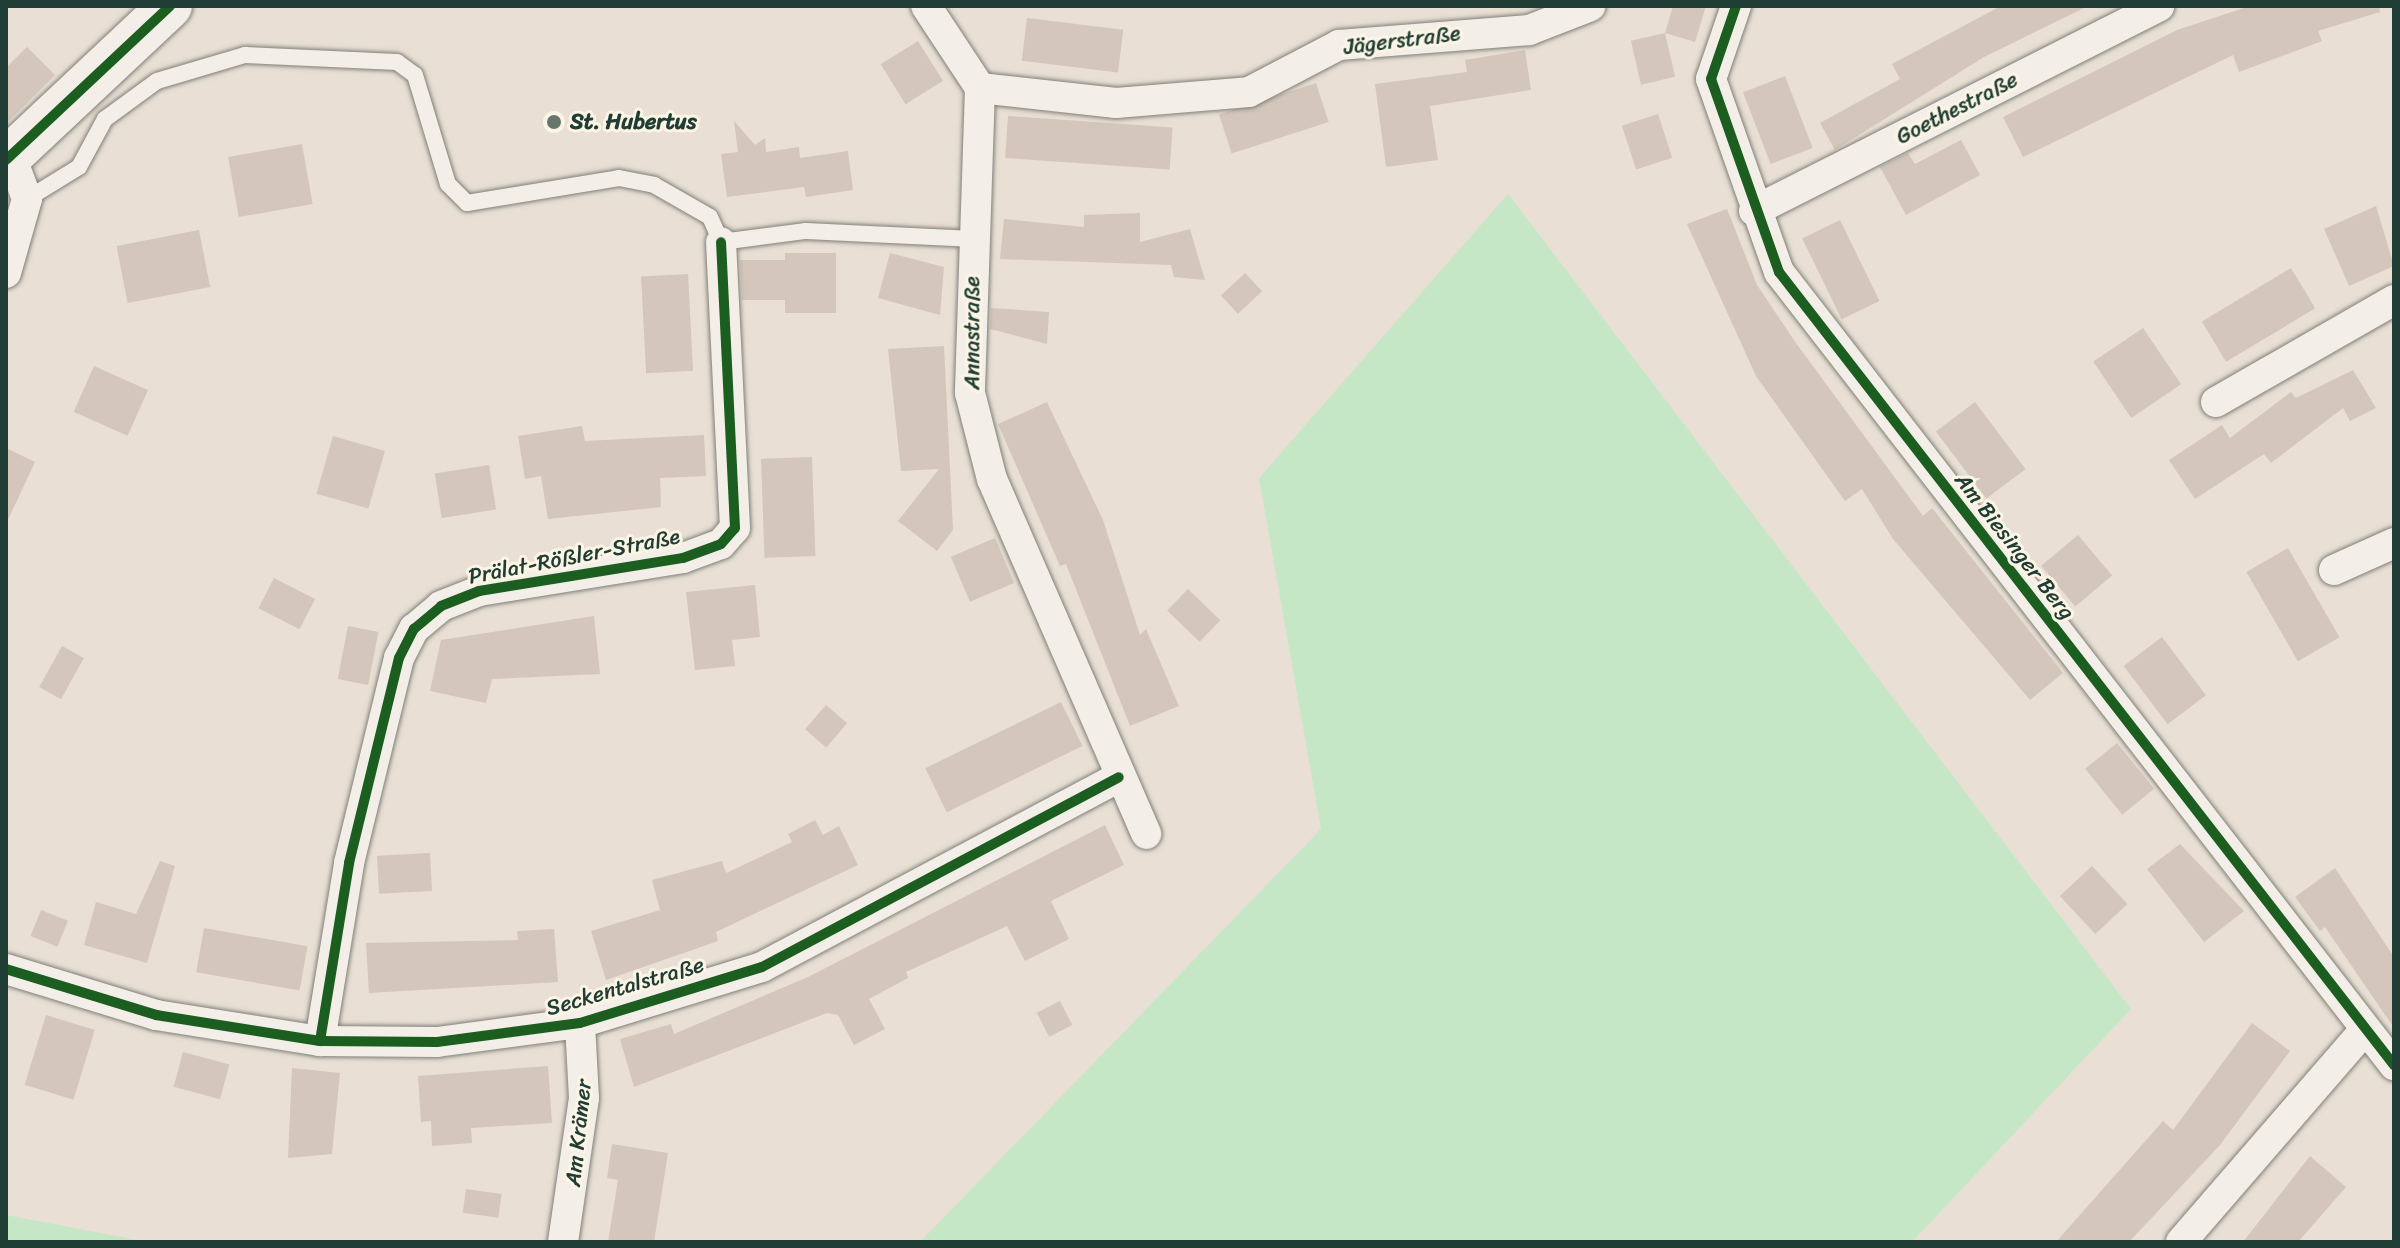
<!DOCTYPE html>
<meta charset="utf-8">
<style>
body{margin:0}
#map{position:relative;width:2400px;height:1248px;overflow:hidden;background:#e9dfd4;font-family:Sriracha,sans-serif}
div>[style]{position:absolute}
.green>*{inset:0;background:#c5e7c6}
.building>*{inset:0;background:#d4c6bb;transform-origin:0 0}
.roads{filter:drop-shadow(0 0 2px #7f807a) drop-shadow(0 0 2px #7f807a)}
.lane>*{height:16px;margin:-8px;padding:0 8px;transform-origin:8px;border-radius:8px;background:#f3efe8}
.street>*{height:30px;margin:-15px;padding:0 15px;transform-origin:15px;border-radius:15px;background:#f3efe8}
.secondary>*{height:44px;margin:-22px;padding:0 22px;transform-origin:22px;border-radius:22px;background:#f3efe8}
.cycleway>*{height:10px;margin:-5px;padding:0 5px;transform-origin:5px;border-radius:5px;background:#1b5e20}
.dots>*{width:22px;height:22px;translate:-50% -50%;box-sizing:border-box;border:4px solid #fcf5e5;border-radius:50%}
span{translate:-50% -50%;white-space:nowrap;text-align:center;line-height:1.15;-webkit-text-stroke:6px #fcf5e5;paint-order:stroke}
.street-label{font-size:22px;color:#1f3d34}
.poi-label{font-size:22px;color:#1f3d34;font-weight:700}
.left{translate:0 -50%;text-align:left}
.frame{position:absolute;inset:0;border:8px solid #1f3d34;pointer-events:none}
</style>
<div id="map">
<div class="green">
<div style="clip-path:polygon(1508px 194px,2131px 1009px,1912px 1242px,920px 1242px,1321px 829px,1259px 478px)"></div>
<div style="clip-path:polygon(6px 1215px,148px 1242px,6px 1242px)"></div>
</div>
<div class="building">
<div style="clip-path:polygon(1673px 6px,1706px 6px,1695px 42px,1665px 33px)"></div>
<div style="clip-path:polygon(2001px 6px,2088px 6px,1984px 57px,1835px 150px,1820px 123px,1900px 79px,1892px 64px)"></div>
<div style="clip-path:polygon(2250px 6px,2379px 6px,2380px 12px,2318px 31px,2322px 41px,2239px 72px,2233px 55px,2023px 157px,2003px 117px,2177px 30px)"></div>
<div style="left:1027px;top:18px;width:97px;height:43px;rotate:7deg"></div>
<div style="left:1665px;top:33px;width:45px;height:35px;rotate:77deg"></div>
<div style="left:918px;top:41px;width:47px;height:44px;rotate:58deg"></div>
<div style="clip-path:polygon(27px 47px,55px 75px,6px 124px,6px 68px)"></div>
<div style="clip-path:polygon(1525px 50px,1531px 90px,1430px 106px,1438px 160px,1386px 167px,1375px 84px,1467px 72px,1465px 60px)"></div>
<div style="left:1785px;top:76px;width:77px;height:45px;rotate:69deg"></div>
<div style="left:1316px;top:83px;width:41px;height:102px;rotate:72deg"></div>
<div style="left:1658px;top:114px;width:46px;height:38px;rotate:72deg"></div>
<div style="left:1008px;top:116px;width:165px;height:42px;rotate:4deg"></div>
<div style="clip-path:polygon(734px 121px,755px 145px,765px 138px,766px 152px,799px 147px,800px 158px,848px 151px,853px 190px,806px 197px,804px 187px,727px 197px,721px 154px,738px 152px)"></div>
<div style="clip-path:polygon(1961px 140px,1980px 175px,1906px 215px,1880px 167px,1908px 153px,1915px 164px)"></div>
<div style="left:302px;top:144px;width:61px;height:75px;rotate:80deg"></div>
<div style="clip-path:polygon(2376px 206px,2394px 266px,2349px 286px,2324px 229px)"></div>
<div style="clip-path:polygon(1727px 209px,1757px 285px,1796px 343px,1923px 516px,1932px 508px,2063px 673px,2030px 700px,1893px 539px,1862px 489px,1845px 501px,1756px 376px,1687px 224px)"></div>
<div style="clip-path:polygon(1140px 213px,1140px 242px,1190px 229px,1205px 280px,1174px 277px,1171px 265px,1000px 259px,1004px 219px,1084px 227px,1084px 215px)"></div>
<div style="left:1840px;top:220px;width:90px;height:42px;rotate:64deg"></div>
<div style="left:199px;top:230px;width:58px;height:84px;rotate:79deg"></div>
<div style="clip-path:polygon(785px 253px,836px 253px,836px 313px,785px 313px,785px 300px,742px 300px,740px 260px,785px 260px)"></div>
<div style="clip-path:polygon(890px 253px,944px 267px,940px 315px,878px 298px)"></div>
<div style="left:2291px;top:268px;width:47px;height:104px;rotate:59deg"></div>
<div style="left:1245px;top:273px;width:25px;height:33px;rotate:47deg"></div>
<div style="left:688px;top:274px;width:97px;height:47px;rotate:87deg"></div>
<div style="clip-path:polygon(991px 308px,1049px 312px,1047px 344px,990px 329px)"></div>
<div style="left:2143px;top:328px;width:68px;height:60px;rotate:56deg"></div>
<div style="clip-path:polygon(944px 346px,953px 530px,937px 551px,898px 521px,939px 469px,901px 471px,888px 349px)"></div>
<div style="left:94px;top:366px;width:59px;height:50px;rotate:24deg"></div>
<div style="clip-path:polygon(2353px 370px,2376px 408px,2350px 421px,2343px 408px,2271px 463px,2264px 454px,2195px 499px,2169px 460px,2222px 425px,2230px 438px,2291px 392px,2296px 398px)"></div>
<div style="clip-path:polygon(1047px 402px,1103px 520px,1140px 635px,1146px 629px,1179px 706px,1130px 726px,1066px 564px,1060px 566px,998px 424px)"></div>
<div style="left:1975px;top:402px;width:84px;height:49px;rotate:53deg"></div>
<div style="clip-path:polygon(582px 426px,585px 441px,704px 435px,706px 476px,660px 478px,661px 507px,548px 519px,541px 476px,525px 479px,518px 436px)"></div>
<div style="left:333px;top:436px;width:54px;height:60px;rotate:16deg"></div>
<div style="clip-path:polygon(6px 448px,35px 462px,6px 524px)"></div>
<div style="left:812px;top:457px;width:99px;height:51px;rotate:88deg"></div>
<div style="left:489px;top:465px;width:45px;height:55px;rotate:81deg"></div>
<div style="left:2078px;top:535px;width:53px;height:48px;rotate:50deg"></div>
<div style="left:995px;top:538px;width:49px;height:48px;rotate:67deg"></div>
<div style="left:2288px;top:548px;width:103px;height:48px;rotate:60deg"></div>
<div style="left:274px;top:578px;width:46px;height:34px;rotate:27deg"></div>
<div style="clip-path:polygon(755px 585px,760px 637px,732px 640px,735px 666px,695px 670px,686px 592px)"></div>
<div style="left:1188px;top:589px;width:45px;height:30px;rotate:44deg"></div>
<div style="clip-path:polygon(594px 616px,600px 674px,492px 679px,486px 703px,430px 691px,441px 640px)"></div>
<div style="left:348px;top:626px;width:31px;height:54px;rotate:11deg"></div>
<div style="left:2162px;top:637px;width:73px;height:48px;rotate:53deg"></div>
<div style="left:62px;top:646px;width:25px;height:47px;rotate:29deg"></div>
<div style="left:1061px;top:702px;width:49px;height:151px;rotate:64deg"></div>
<div style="left:826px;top:705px;width:28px;height:32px;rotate:41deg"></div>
<div style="left:2117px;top:743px;width:59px;height:41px;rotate:51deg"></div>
<div style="clip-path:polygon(815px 820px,823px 835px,839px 826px,858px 865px,716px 932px,718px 941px,606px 980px,591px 931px,660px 910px,652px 880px,722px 861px,726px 873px,792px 842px,788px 834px)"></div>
<div style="clip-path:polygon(1105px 825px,1124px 865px,1051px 901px,1069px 939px,1025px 961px,1007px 926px,906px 972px,908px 978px,869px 999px,885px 1029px,854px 1045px,838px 1015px,827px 1013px,634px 1087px,620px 1039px,671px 1024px,674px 1034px,808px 977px)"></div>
<div style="clip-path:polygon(2180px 844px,2244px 911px,2204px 942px,2147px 869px)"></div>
<div style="left:430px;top:853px;width:38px;height:53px;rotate:87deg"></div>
<div style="clip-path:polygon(160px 861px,175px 866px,147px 963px,84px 945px,96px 902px,136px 914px)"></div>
<div style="left:2092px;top:866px;width:52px;height:44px;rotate:47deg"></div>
<div style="clip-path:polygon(2335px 868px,2394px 957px,2394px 1028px,2325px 927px,2320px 931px,2295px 897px)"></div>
<div style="left:41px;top:910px;width:29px;height:28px;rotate:22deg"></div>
<div style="left:204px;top:928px;width:105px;height:45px;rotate:10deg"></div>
<div style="clip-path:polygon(554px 929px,558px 982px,369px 993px,366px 943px,518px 940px,517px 931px)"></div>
<div style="left:1060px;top:1001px;width:27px;height:26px;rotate:63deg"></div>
<div style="left:46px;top:1015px;width:51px;height:73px;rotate:17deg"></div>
<div style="clip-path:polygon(2252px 1023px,2290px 1051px,2220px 1145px,2129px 1242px,2056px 1242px,2163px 1121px,2173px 1130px)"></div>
<div style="left:183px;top:1052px;width:48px;height:36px;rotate:15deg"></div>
<div style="clip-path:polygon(548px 1066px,552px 1123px,471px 1128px,472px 1143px,432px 1146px,431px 1121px,421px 1122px,418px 1076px)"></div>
<div style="clip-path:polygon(292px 1068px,340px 1073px,332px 1154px,288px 1158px)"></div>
<div style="clip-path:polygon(612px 1144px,668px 1153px,654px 1242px,608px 1242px,618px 1180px,607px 1178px)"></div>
<div style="clip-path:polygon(2310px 1156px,2346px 1187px,2298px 1242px,2243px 1242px)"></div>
<div style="left:466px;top:1189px;width:36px;height:24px;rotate:8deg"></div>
</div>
<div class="roads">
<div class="lane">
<div style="left:27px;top:199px;width:61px;rotate:-31.6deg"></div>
<div style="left:79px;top:167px;width:55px;rotate:-61.6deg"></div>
<div style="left:105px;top:119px;width:64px;rotate:-36.2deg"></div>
<div style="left:157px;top:81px;width:92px;rotate:-16.5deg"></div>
<div style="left:245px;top:55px;width:152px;rotate:2.6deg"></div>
<div style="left:397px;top:62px;width:22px;rotate:36deg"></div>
<div style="left:415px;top:75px;width:114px;rotate:73.2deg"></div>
<div style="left:448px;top:184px;width:27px;rotate:45deg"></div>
<div style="left:467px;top:203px;width:154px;rotate:-9.3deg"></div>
<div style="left:619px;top:178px;width:36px;rotate:11deg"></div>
<div style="left:654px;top:185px;width:64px;rotate:29.7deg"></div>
<div style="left:710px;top:217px;width:27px;rotate:66deg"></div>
<div style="left:721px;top:242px;width:86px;rotate:-7.4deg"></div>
<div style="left:806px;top:231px;width:167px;rotate:2.7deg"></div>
</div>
<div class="street">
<div style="left:926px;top:6px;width:98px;rotate:56.6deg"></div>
<div style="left:980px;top:88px;width:305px;rotate:91.9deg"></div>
<div style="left:970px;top:393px;width:89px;rotate:75.7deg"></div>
<div style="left:992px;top:479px;width:387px;rotate:66.5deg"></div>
<div style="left:1736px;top:6px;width:77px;rotate:108.9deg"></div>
<div style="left:1711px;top:79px;width:205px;rotate:70.6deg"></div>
<div style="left:1779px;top:272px;width:1004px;rotate:52.21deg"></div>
<div style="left:980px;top:88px;width:137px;rotate:6.3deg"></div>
<div style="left:1116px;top:103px;width:133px;rotate:-4.7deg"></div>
<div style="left:1249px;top:92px;width:102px;rotate:-27.6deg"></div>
<div style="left:1339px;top:45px;width:191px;rotate:-4.5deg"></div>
<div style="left:1529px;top:30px;width:66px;rotate:-21.2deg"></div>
<div style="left:1754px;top:211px;width:454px;rotate:-26.8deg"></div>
<div style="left:6px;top:273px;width:77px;rotate:-74.2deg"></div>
<div style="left:27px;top:199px;width:46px;rotate:-110.4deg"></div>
<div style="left:2216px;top:402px;width:205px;rotate:-29.8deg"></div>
<div style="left:2334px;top:570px;width:66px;rotate:-24.2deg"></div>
<div style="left:6px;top:969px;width:157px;rotate:17deg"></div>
<div style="left:156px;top:1015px;width:166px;rotate:9deg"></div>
<div style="left:320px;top:1041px;width:117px;rotate:0.5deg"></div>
<div style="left:437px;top:1042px;width:144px;rotate:-7.6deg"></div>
<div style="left:580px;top:1023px;width:190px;rotate:-17.1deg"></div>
<div style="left:762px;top:967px;width:404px;rotate:-28deg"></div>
<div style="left:320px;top:1041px;width:180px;rotate:-80.7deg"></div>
<div style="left:349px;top:863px;width:211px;rotate:-76.3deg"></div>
<div style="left:399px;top:658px;width:33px;rotate:-63deg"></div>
<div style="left:414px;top:629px;width:35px;rotate:-40deg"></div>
<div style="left:441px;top:606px;width:41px;rotate:-21.5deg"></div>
<div style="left:479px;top:591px;width:207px;rotate:-9.2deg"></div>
<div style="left:683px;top:558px;width:40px;rotate:-20.2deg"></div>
<div style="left:721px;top:544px;width:21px;rotate:-49deg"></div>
<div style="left:735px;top:528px;width:286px;rotate:-92.8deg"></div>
<div style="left:563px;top:1242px;width:146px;rotate:-81.7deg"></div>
<div style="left:584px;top:1098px;width:75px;rotate:-93.1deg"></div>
<div style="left:2181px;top:1242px;width:278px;rotate:-49.1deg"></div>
</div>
<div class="secondary">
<div style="left:6px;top:160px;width:225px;rotate:-43.2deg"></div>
</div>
</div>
<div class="cycleway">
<div style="left:1736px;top:6px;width:77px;rotate:108.9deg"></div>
<div style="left:1711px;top:79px;width:205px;rotate:70.6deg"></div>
<div style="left:1779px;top:272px;width:1004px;rotate:52.21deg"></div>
<div style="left:6px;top:160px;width:225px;rotate:-43.2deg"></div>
<div style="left:6px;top:969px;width:157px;rotate:17deg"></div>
<div style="left:156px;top:1015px;width:166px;rotate:9deg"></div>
<div style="left:320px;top:1041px;width:117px;rotate:0.5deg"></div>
<div style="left:437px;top:1042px;width:144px;rotate:-7.6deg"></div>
<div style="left:580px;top:1023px;width:190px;rotate:-17.1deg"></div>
<div style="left:762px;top:967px;width:404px;rotate:-28deg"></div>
<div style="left:320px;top:1041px;width:180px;rotate:-80.7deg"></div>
<div style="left:349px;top:863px;width:211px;rotate:-76.3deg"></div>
<div style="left:399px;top:658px;width:33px;rotate:-63deg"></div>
<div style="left:414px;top:629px;width:35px;rotate:-40deg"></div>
<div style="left:441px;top:606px;width:41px;rotate:-21.5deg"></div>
<div style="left:479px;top:591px;width:207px;rotate:-9.2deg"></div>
<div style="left:683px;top:558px;width:40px;rotate:-20.2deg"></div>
<div style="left:721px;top:544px;width:21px;rotate:-49deg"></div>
<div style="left:735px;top:528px;width:286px;rotate:-92.8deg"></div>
</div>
<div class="dots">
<div style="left:554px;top:122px;background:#66766c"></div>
</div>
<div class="street-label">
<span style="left:1402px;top:40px;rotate:-7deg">Jägerstraße</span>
<span style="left:1957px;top:108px;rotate:-27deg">Goethestraße</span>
<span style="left:972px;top:333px;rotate:-90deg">Annastraße</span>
<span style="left:2015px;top:546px;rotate:52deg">Am Biesinger Berg</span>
<span style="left:574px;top:556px;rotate:-11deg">Prälat-Rößler-Straße</span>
<span style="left:625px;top:986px;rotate:-16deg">Seckentalstraße</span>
<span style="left:578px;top:1133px;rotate:-84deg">Am Krämer</span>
</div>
<div class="poi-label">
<span class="left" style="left:570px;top:122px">St. Hubertus</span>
</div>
<div class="frame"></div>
</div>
